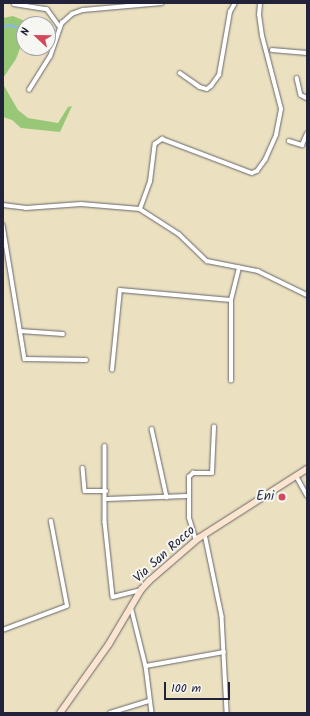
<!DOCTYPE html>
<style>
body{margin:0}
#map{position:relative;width:310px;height:716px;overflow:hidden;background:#ebe1c0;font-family:Kalam,sans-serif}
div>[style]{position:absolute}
.green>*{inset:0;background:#98c877}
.stream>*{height:1.5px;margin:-0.75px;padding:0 0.75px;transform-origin:0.75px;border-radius:0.75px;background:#87b6f1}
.roads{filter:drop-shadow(0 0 1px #68656a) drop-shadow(0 0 1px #68656a)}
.street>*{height:3.5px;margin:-1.75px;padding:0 1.75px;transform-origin:1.75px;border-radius:1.75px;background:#fff}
.secondary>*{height:5.5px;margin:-2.75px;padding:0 2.75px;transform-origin:2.75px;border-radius:2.75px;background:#fce5d0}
.dots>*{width:11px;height:11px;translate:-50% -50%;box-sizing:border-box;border:2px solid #f6f6f2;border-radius:50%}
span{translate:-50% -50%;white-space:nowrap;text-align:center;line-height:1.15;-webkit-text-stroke:4px #f6f6f2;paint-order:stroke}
.poi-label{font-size:13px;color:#22223b}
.right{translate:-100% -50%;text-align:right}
.street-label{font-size:13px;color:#22223b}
.frame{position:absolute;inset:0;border:4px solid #22223b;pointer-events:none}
.north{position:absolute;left:16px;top:16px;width:40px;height:40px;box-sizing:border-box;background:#f6f6f2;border:1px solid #a1a1a9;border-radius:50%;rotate:292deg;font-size:11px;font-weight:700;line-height:16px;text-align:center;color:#22223b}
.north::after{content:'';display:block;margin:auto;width:14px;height:18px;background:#d1495b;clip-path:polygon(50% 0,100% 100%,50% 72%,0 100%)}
.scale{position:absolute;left:164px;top:682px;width:66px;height:18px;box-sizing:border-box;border:2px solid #22223b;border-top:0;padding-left:5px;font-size:12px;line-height:14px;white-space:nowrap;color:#22223b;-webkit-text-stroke:3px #f6f6f2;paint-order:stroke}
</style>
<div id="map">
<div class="green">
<div style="clip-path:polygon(13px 16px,32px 24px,24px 24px,24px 38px,16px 59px,3px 78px,3px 18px)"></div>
<div style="clip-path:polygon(3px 84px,18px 110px,28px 118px,58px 123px,68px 107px,72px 106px,60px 132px,21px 128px,12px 120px,3px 117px)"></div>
</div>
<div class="stream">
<div style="left:3px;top:27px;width:8px;rotate:-14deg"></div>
<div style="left:11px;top:25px;width:14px;rotate:25deg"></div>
</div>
<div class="roads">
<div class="street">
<div style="left:14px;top:4px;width:33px;rotate:9deg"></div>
<div style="left:47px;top:9px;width:22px;rotate:54deg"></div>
<div style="left:272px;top:50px;width:35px;rotate:5deg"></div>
<div style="left:180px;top:73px;width:24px;rotate:35deg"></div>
<div style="left:200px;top:87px;width:7px;rotate:16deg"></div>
<div style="left:207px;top:89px;width:5px;rotate:-37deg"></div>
<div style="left:211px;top:86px;width:14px;rotate:-54deg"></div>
<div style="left:219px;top:75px;width:64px;rotate:-80.1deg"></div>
<div style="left:230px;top:12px;width:10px;rotate:-61deg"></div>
<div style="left:297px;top:78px;width:17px;rotate:77deg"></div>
<div style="left:301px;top:95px;width:7px;rotate:27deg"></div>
<div style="left:29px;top:90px;width:39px;rotate:-58deg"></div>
<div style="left:50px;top:57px;width:36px;rotate:-71deg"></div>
<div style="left:62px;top:23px;width:13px;rotate:-42deg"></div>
<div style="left:72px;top:14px;width:12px;rotate:-20deg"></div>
<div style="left:83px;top:10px;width:79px;rotate:-5.1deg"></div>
<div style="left:289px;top:141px;width:14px;rotate:17deg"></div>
<div style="left:302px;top:145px;width:12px;rotate:-66deg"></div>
<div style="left:3px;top:205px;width:23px;rotate:7deg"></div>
<div style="left:26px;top:208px;width:55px;rotate:-4.2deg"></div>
<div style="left:81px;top:204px;width:59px;rotate:4.8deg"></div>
<div style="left:140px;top:209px;width:29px;rotate:-70deg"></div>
<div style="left:150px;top:182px;width:38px;rotate:-83deg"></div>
<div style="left:155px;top:144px;width:9px;rotate:-36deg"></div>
<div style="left:162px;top:139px;width:96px;rotate:20.7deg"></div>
<div style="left:252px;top:173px;width:5px;rotate:-22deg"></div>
<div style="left:257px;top:171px;width:14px;rotate:-54deg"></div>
<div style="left:265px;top:160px;width:27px;rotate:-66deg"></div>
<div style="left:276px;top:135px;width:26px;rotate:-79deg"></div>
<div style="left:281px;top:109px;width:75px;rotate:-104.6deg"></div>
<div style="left:262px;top:36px;width:21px;rotate:-98deg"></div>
<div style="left:259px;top:15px;width:12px;rotate:-85deg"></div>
<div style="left:140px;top:209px;width:46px;rotate:32.7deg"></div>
<div style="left:179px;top:234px;width:39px;rotate:44deg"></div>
<div style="left:207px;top:261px;width:52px;rotate:11.1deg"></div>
<div style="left:258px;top:271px;width:55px;rotate:26.1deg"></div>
<div style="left:3px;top:225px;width:136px;rotate:80.7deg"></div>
<div style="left:25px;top:359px;width:61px;rotate:0.9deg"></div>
<div style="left:20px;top:331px;width:43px;rotate:4deg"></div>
<div style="left:112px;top:370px;width:80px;rotate:-84.3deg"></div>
<div style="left:120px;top:290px;width:111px;rotate:5.1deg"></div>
<div style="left:231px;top:381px;width:81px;rotate:-90deg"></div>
<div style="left:231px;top:300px;width:33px;rotate:-76deg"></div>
<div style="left:152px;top:429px;width:70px;rotate:77.6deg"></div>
<div style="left:105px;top:446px;width:76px;rotate:90deg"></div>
<div style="left:105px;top:522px;width:75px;rotate:83.9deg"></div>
<div style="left:113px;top:597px;width:29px;rotate:-14deg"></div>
<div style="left:83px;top:468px;width:23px;rotate:85deg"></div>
<div style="left:85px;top:491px;width:21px"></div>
<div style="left:297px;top:477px;width:21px;rotate:61deg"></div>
<div style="left:107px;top:499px;width:80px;rotate:-2.1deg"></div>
<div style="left:205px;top:534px;width:84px;rotate:78.3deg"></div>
<div style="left:222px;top:616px;width:97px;rotate:87deg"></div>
<div style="left:196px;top:541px;width:24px;rotate:-107deg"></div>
<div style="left:189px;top:518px;width:41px;rotate:-90deg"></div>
<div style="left:189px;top:477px;width:6px;rotate:-45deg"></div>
<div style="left:193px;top:473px;width:19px"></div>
<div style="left:212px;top:473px;width:46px;rotate:-87.5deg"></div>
<div style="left:131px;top:606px;width:62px;rotate:76deg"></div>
<div style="left:146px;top:666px;width:47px;rotate:82.7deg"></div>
<div style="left:3px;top:630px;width:68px;rotate:-20.6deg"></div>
<div style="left:67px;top:606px;width:86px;rotate:-100.8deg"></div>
<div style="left:146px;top:666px;width:79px;rotate:-10.2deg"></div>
<div style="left:110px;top:713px;width:41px;rotate:-17.1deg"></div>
</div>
<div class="secondary">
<div style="left:60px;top:713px;width:85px;rotate:-54.6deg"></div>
<div style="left:109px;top:644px;width:63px;rotate:-59.3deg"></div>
<div style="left:141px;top:590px;width:12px;rotate:-48deg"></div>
<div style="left:149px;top:581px;width:66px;rotate:-40.7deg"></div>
<div style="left:199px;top:538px;width:128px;rotate:-32.6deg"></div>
</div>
</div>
<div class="dots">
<div style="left:282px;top:497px;background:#d1495b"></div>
</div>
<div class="poi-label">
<span class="right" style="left:274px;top:497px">Eni</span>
</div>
<div class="street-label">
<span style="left:165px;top:555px;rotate:-42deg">Via San Rocco</span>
</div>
<div class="frame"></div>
<div class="north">N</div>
<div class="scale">100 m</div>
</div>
